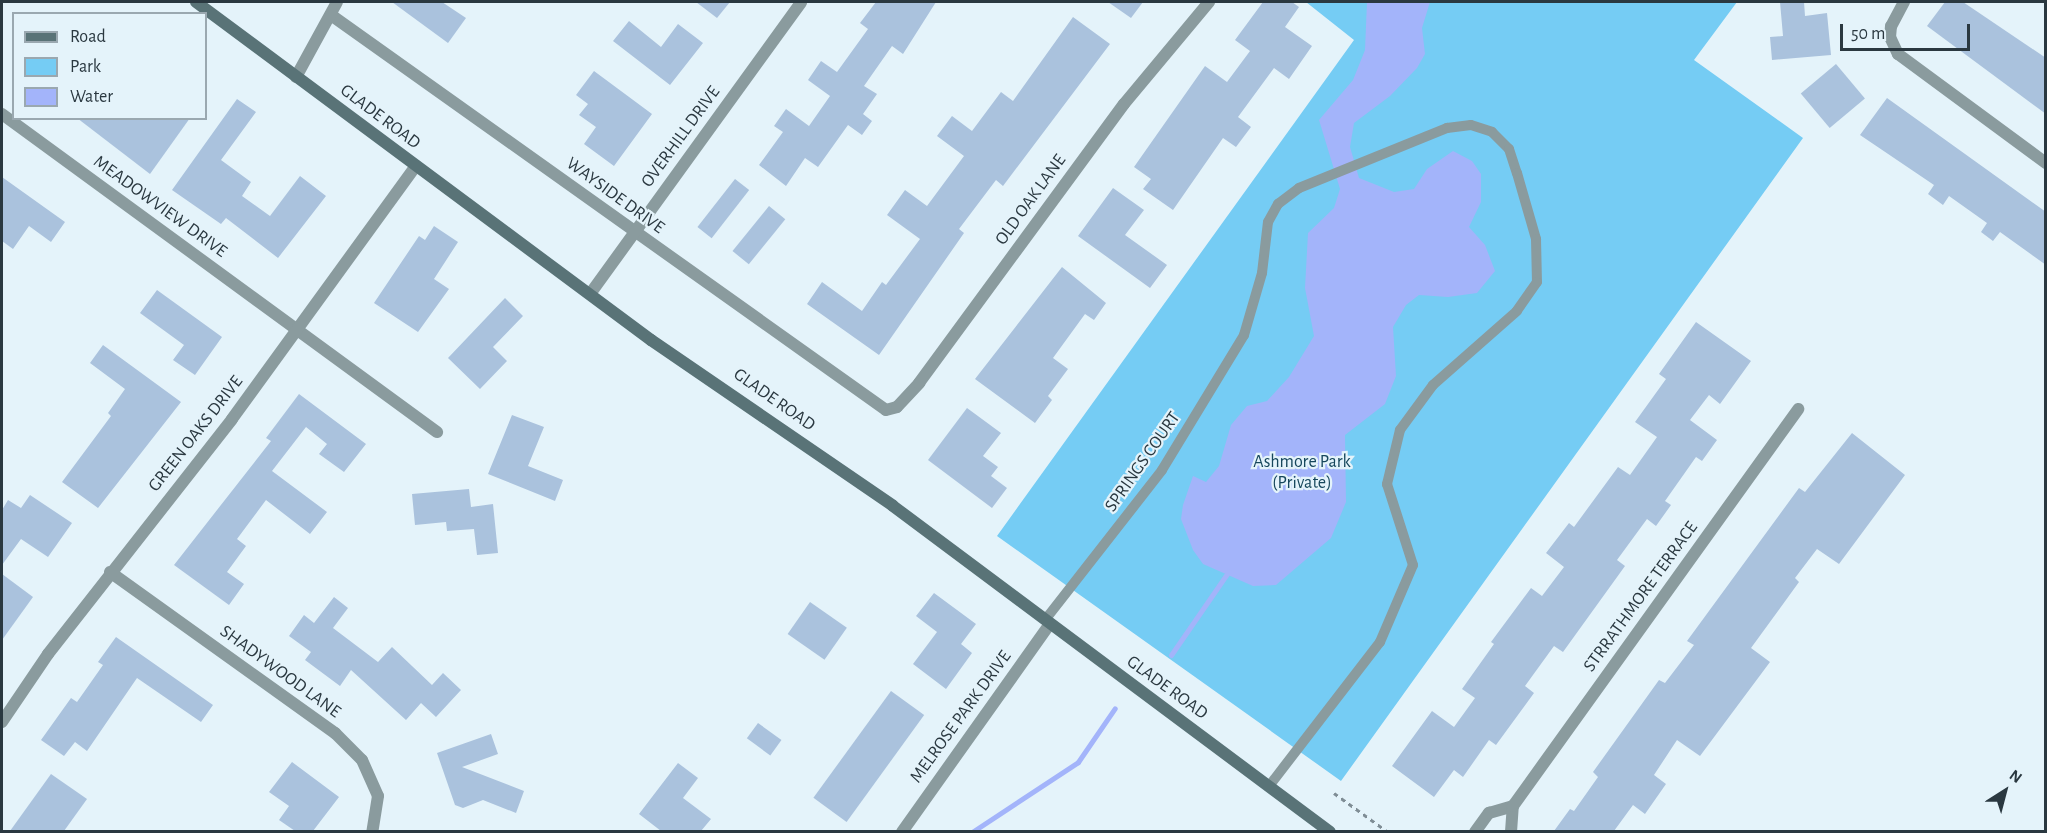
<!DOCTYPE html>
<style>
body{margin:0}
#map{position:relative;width:2047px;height:833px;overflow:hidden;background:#e4f3fa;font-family:"Alegreya Sans",sans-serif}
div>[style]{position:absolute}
.green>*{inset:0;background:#75ccf4}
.water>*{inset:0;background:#a3b4fa}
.stream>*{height:5px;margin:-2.5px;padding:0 2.5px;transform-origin:2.5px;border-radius:2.5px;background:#a3b4fa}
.building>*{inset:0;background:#aac2dd;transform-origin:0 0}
.path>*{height:3px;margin-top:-1.5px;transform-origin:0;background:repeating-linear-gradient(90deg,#7f8d95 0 4.5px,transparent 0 9px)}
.lane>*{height:10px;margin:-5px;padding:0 5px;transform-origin:5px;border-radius:5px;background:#8a9b9e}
.street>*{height:12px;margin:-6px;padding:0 6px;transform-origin:6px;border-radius:6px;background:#8a9b9e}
.secondary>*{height:12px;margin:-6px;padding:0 6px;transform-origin:6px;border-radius:6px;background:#597377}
span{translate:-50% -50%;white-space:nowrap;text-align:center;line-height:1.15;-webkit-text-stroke:4.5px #e4f3fa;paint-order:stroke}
.street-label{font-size:18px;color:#2a3840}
.park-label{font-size:18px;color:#16475c}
.frame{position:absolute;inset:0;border:3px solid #2a3840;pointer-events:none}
.legend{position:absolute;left:12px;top:12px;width:195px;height:108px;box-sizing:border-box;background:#e4f3fa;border:2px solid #9aa8b0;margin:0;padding:8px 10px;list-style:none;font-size:18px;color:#2a3840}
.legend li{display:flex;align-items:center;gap:12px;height:30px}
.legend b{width:30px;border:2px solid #9aa8b0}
.north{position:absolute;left:1975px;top:761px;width:60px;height:60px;-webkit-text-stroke:4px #e4f3fa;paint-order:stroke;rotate:36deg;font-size:16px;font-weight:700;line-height:24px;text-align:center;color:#2a3840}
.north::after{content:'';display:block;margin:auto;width:21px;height:27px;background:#2a3840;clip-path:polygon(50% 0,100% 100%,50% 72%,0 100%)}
.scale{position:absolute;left:1840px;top:24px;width:130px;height:27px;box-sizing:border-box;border:3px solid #2a3840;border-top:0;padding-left:8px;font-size:18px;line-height:21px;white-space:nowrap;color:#2a3840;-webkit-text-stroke:4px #e4f3fa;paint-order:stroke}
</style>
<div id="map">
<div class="green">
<div style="clip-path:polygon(1306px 2px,1737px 2px,1694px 60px,1803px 138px,1341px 781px,997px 536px,1354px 40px)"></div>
</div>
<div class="water">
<div style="clip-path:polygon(1367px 2px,1430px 2px,1422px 28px,1425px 54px,1417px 68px,1390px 96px,1354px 123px,1350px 147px,1359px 178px,1394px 192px,1414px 189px,1427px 169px,1453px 151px,1472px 161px,1481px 174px,1481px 202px,1469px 227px,1485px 245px,1495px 271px,1477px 293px,1448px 297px,1419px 295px,1406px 305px,1393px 327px,1396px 376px,1385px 404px,1345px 435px,1346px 502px,1331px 538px,1276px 585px,1253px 586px,1203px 564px,1193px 550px,1181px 519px,1183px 505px,1193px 476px,1206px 482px,1219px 466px,1231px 425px,1247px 406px,1267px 401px,1289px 377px,1314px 336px,1305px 288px,1308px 233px,1334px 208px,1340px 189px,1319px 120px,1353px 80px,1365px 50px)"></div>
</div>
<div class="stream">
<div style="left:1171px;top:655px;width:102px;rotate:-55.4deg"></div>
<div style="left:972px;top:832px;width:127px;rotate:-33.4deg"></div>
<div style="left:1078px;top:762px;width:65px;rotate:-55.6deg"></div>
</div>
<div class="building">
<div style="clip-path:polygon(392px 2px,442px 2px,466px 18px,448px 43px)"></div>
<div style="clip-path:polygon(696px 2px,730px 2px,717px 18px)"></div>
<div style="clip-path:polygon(876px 2px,936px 2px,903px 54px,892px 46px,864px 86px,877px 94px,863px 114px,872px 121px,862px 135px,848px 125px,818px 167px,805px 158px,786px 186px,759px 165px,783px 132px,774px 126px,786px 109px,809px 126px,830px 96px,808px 80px,821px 61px,837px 72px,868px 29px,860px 23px)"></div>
<div style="clip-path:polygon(1108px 2px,1143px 2px,1131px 18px)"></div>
<div style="clip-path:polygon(1263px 2px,1292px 2px,1299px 7px,1285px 27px,1312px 46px,1289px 79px,1274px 68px,1238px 117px,1251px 127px,1236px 147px,1223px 138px,1173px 210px,1143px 189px,1151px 179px,1134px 167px,1205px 66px,1227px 82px,1250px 51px,1235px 40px)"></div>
<div style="clip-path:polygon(1780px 2px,1804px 2px,1805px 16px,1827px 13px,1831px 55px,1772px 60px,1770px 37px,1783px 36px)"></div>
<div style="clip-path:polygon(1945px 2px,1963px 2px,2046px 58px,2046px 114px,1927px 26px)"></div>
<div style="clip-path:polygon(1073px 17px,1110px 44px,1003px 186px,996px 180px,959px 229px,964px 233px,879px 355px,807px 304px,822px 282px,862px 311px,882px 282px,886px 285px,920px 239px,887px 215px,905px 190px,927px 206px,964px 156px,937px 136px,952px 116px,972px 131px,1001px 92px,1013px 101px)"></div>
<div style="clip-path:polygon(629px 21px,661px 47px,678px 24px,703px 43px,670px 85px,613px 41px)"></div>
<div style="left:1836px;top:64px;width:45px;height:46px;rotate:50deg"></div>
<div style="clip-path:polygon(594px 71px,652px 114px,614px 166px,584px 144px,596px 127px,579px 115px,588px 104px,576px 95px)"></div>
<div style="clip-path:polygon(1887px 98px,2046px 212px,2046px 265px,2000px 232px,1993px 241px,1981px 232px,1987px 223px,1949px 196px,1943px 205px,1928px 194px,1934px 185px,1860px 135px)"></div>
<div style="clip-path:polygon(237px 99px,256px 112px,221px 160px,251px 182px,242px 196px,270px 216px,300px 176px,326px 196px,278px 258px,226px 218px,221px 224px,172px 190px)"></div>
<div style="clip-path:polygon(77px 118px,190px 118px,150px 174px)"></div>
<div style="clip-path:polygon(2px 177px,65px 222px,51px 242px,29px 226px,13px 249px,2px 241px)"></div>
<div style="left:735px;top:179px;width:18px;height:61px;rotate:38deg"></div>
<div style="clip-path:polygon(1113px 188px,1144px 210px,1125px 235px,1167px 265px,1150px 288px,1078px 236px)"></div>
<div style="left:769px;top:206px;width:21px;height:58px;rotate:39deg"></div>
<div style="clip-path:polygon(434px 226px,458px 242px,434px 279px,449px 289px,418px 332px,374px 303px,419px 236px,425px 240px)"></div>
<div style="clip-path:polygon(1062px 267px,1106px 303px,1094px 320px,1085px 314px,1053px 358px,1068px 369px,1048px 396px,1052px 400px,1035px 423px,975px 379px)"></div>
<div style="clip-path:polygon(157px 290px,222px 337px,195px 375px,173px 360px,184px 345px,140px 313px)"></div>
<div style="clip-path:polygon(505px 298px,523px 316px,493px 347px,507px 361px,480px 389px,448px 358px)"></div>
<div style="clip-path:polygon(1696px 322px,1751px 361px,1720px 404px,1709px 395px,1690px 420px,1717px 440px,1702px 461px,1696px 457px,1665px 501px,1671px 505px,1656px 526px,1647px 519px,1617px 560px,1625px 566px,1563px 652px,1554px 646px,1525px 686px,1534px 693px,1496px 745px,1489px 740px,1463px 777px,1454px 770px,1434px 797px,1392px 766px,1432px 711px,1454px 727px,1475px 698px,1462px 689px,1494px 644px,1491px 642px,1531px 588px,1542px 596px,1564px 567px,1546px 553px,1569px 523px,1574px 527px,1618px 467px,1630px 475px,1657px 437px,1635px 422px,1666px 379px,1659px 374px)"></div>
<div style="clip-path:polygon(103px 345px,181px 402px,98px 508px,62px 482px,111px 416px,108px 413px,125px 389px,90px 363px)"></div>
<div style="clip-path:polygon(299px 394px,366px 444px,344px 472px,319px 454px,327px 444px,306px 427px,272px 471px,327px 512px,310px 534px,266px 500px,237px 539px,246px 546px,227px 572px,244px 584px,229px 605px,174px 565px,271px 441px,266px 438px)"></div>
<div style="clip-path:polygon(967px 408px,1001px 433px,983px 456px,998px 467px,991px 476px,1007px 488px,992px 508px,928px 460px)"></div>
<div style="clip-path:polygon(512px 415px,544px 427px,528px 466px,563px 480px,555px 501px,488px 474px)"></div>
<div style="clip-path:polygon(1852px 433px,1905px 475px,1839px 564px,1817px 549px,1795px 578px,1799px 582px,1751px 648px,1770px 662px,1732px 713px,1700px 756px,1677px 740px,1654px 775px,1666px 784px,1645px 814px,1633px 805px,1614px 831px,1554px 831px,1570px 809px,1574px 811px,1598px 777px,1593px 772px,1659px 680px,1665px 683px,1694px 645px,1687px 641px,1799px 488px,1805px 492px)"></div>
<div style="clip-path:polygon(469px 489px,471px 507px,493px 504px,498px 553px,477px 555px,474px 529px,447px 531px,446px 522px,415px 525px,412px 494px)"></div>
<div style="clip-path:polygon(30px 495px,72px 523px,48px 557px,21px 539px,2px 565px,2px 510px,8px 500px,21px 508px)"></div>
<div style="clip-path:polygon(2px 574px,33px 597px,2px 640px)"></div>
<div style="clip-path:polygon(934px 593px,976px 624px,961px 644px,972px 653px,946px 689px,913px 664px,937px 632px,916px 616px)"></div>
<div style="clip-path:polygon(334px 597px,348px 608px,333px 628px,378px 662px,392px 647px,432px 685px,443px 673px,461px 690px,436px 717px,421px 703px,406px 720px,351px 670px,340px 686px,305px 660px,311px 652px,289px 636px,304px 615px,314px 623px)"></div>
<div style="left:810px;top:602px;width:45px;height:39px;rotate:35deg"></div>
<div style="clip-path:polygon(116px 637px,213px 705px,201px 722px,137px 678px,87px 751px,75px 742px,64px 756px,41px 740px,71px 698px,77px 702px,103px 665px,98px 662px)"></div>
<div style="left:891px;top:691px;width:41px;height:132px;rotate:36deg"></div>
<div style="left:758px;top:723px;width:29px;height:19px;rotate:36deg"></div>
<div style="clip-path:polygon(491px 734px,498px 754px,462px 767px,524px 791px,516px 813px,483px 800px,463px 808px,455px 805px,437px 753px)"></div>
<div style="clip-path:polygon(292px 762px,339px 797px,313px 831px,295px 831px,279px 820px,289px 806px,269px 792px)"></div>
<div style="clip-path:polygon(678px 763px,698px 778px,683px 798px,711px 819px,701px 831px,661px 831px,639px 814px)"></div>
<div style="clip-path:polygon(51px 774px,87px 799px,64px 831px,10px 831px)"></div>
</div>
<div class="path">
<div style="left:1334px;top:793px;width:67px;rotate:35.8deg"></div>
</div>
<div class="lane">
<div style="left:1045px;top:620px;width:190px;rotate:-52deg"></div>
<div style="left:1162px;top:470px;width:158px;rotate:-58.7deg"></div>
<div style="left:1244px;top:335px;width:65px;rotate:-73.8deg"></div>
<div style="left:1262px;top:273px;width:51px;rotate:-83.3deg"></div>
<div style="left:1268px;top:222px;width:21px;rotate:-61deg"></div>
<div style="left:1278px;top:204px;width:26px;rotate:-37deg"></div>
<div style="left:1299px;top:188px;width:160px;rotate:-22.1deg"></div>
<div style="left:1447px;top:128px;width:24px;rotate:-7deg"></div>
<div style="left:1471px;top:125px;width:22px;rotate:18deg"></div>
<div style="left:1492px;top:132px;width:24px;rotate:45deg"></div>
<div style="left:1509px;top:149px;width:25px;rotate:72deg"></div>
<div style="left:1517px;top:173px;width:69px;rotate:73.9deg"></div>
<div style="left:1536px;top:239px;width:43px;rotate:88.7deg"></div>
<div style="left:1537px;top:282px;width:35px;rotate:125deg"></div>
<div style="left:1517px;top:311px;width:112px;rotate:138.6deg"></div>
<div style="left:1433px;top:385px;width:56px;rotate:126.3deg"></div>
<div style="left:1400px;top:430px;width:56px;rotate:103.5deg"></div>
<div style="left:1387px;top:484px;width:85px;rotate:72.2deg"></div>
<div style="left:1413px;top:565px;width:84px;rotate:113.2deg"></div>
<div style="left:1380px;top:642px;width:182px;rotate:127.6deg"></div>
</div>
<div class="street">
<div style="left:1904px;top:2px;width:27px;rotate:118deg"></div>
<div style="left:1891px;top:26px;width:11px;rotate:95deg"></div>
<div style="left:1890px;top:37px;width:19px;rotate:65deg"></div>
<div style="left:1898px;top:54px;width:184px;rotate:36.4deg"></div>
<div style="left:331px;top:15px;width:681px;rotate:35.44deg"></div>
<div style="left:886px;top:410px;width:11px;rotate:-15deg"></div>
<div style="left:897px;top:407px;width:33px;rotate:-47deg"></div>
<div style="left:919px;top:383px;width:346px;rotate:-53.7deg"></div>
<div style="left:1124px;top:104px;width:133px;rotate:-50.2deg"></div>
<div style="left:296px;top:77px;width:85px;rotate:-61.3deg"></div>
<div style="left:2px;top:114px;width:539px;rotate:36.17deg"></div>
<div style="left:590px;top:294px;width:360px;rotate:-54.1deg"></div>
<div style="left:110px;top:572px;width:277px;rotate:35.6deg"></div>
<div style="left:335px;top:733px;width:38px;rotate:45deg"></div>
<div style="left:362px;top:760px;width:39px;rotate:66deg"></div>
<div style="left:378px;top:796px;width:36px;rotate:99deg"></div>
<div style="left:2px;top:722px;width:82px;rotate:-55.9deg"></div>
<div style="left:48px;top:654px;width:298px;rotate:-51.9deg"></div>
<div style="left:232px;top:419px;width:313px;rotate:-54deg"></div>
<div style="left:902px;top:832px;width:255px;rotate:-54.6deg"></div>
<div style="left:1475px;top:832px;width:24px;rotate:-54deg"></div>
<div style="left:1489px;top:813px;width:25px;rotate:-16deg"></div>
<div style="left:1511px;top:832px;width:26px;rotate:-86deg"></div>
<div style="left:1513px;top:806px;width:489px;rotate:-54.3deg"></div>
</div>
<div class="secondary">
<div style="left:196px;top:2px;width:567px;rotate:36.61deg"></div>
<div style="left:651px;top:340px;width:293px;rotate:34.4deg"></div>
<div style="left:893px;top:506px;width:545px;rotate:36.72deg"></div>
</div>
<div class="street-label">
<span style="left:380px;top:117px;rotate:37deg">GLADE ROAD</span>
<span style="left:681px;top:137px;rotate:-54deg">OVERHILL DRIVE</span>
<span style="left:615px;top:196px;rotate:36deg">WAYSIDE DRIVE</span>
<span style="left:1031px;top:200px;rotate:-54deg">OLD OAK LANE</span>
<span style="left:160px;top:207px;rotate:36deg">MEADOWVIEW DRIVE</span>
<span style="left:774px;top:400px;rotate:35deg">GLADE ROAD</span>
<span style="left:196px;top:434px;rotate:-52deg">GREEN OAKS DRIVE</span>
<span style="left:1143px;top:462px;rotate:-55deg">SPRINGS COURT</span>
<span style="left:1641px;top:597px;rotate:-54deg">STRRATHMORE TERRACE</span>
<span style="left:280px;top:672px;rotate:36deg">SHADYWOOD LANE</span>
<span style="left:1167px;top:688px;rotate:36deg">GLADE ROAD</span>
<span style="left:961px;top:717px;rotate:-54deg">MELROSE PARK DRIVE</span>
</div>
<div class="park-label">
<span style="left:1302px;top:473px">Ashmore Park<br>(Private)</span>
</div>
<div class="frame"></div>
<ul class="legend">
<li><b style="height:8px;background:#597377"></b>Road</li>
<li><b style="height:16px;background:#75ccf4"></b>Park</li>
<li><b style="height:16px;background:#a3b4fa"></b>Water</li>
</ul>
<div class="north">N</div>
<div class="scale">50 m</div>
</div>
